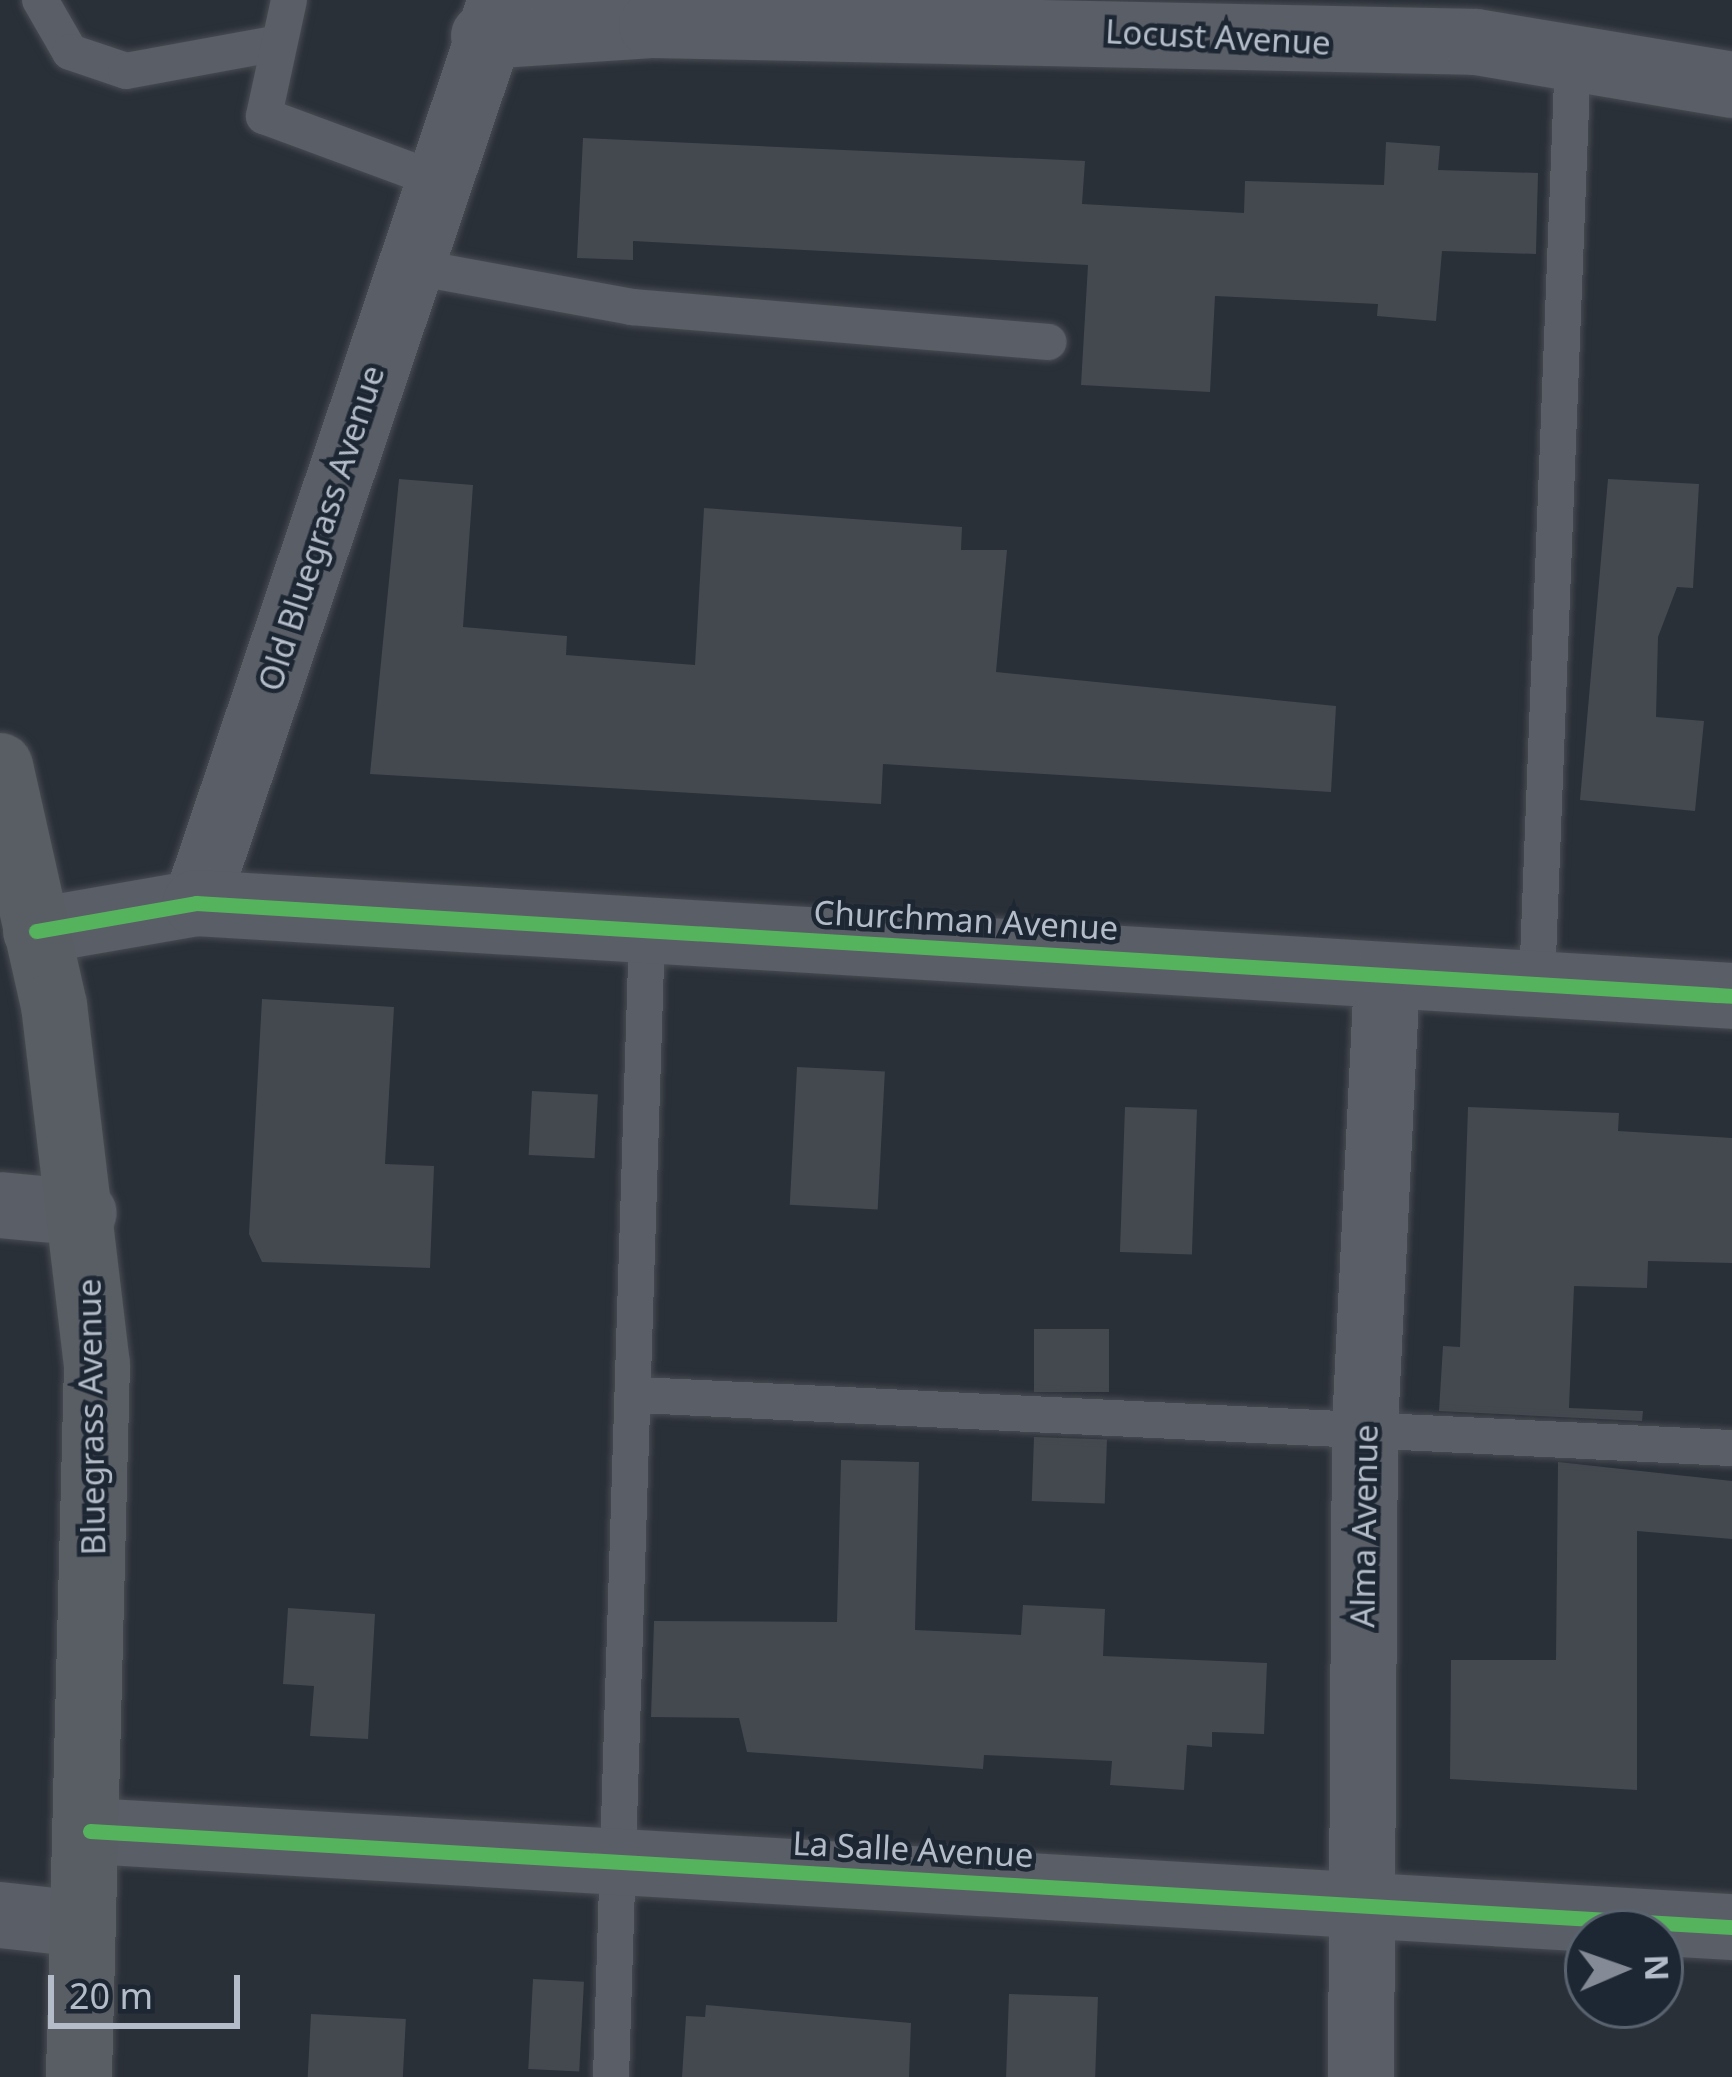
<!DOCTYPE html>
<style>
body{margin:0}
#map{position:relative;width:1732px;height:2077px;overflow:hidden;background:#2a3038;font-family:"Noto Sans",sans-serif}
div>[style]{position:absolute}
.building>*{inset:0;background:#444950;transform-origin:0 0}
.roads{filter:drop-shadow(0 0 3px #484c53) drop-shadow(0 0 3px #484c53)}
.lane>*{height:36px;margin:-18px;padding:0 18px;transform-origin:18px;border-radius:18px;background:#5a5e66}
.street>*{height:66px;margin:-33px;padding:0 33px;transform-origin:33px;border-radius:33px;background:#5a5e66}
.secondary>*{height:66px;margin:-33px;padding:0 33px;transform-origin:33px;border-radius:33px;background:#595d64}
.cycleway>*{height:15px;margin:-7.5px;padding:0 7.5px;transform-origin:7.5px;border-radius:7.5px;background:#56b35d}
span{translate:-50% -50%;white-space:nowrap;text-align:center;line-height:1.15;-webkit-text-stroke:9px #1d2633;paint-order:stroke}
.street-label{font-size:33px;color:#b4bcc9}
.north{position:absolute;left:1564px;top:1909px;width:120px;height:120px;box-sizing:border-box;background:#1d2633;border:3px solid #59626f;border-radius:50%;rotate:88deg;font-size:33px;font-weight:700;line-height:48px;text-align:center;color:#b4bcc9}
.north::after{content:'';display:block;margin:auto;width:42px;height:54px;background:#848b96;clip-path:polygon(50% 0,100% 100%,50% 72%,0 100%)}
.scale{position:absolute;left:48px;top:1975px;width:192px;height:54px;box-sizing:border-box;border:6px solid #b4bcc9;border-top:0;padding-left:15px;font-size:36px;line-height:42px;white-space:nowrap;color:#b4bcc9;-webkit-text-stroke:9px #1d2633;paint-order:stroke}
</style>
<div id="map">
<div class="building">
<div style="clip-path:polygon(583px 138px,1085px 161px,1082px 204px,1244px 213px,1245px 181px,1384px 185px,1386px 142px,1440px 146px,1438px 170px,1538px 173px,1536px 254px,1442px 251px,1436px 321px,1377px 316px,1378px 304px,1215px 296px,1210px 392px,1081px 385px,1088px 265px,633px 241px,633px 260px,577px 258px)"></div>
<div style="clip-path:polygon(399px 479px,473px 485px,463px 627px,567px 636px,566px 655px,695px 665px,704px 508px,962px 527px,961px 550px,1007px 550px,996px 672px,1336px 706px,1331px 792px,883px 764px,881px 804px,370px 774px)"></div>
<div style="clip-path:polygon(1608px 479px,1699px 484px,1693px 588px,1677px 587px,1658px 637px,1656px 717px,1704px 721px,1695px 811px,1580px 800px)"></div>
<div style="clip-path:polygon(262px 999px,394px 1007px,385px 1164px,434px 1166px,430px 1268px,262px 1262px,249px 1234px)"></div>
<div style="left:797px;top:1067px;width:88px;height:138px;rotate:3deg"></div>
<div style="left:532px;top:1091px;width:66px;height:64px;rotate:3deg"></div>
<div style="left:1125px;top:1107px;width:72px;height:145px;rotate:2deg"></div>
<div style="clip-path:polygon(1468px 1107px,1619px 1113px,1618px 1131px,1732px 1138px,1732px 1263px,1648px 1261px,1647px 1288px,1574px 1286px,1569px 1408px,1643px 1411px,1642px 1421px,1439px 1411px,1443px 1346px,1460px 1347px)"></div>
<div style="left:1034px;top:1329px;width:75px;height:63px"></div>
<div style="left:1034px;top:1437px;width:73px;height:64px;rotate:2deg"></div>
<div style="clip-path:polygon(841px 1460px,919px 1462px,915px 1630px,1021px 1635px,1023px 1605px,1105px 1609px,1103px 1656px,1267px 1663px,1264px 1734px,1212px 1732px,1212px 1747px,1187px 1745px,1184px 1790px,1110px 1785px,1112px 1761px,984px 1755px,983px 1769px,747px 1752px,739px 1718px,651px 1717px,654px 1621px,837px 1622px)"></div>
<div style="clip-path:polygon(1558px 1462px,1732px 1481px,1732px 1539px,1637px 1531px,1637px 1790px,1450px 1779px,1451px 1660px,1556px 1660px)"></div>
<div style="clip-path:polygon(288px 1608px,375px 1614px,368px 1739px,310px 1736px,314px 1686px,283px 1684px)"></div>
<div style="left:533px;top:1979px;width:51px;height:90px;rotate:3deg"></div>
<div style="left:1009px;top:1994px;width:89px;height:83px;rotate:2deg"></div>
<div style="clip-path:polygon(706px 2005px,911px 2023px,909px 2077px,682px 2077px,686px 2016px,705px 2017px)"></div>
<div style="left:311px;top:2014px;width:95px;height:63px;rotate:3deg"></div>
</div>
<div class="roads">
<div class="lane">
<div style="left:40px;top:0;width:60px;rotate:60deg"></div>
<div style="left:70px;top:52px;width:59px;rotate:18.7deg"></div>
<div style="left:126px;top:71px;width:149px;rotate:-10.4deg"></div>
<div style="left:289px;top:0;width:119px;rotate:102.2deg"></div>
<div style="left:264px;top:116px;width:184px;rotate:20.3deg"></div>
<div style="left:409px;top:266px;width:227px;rotate:10.4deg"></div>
<div style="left:632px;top:307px;width:418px;rotate:4.8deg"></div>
<div style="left:1537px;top:984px;width:930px;rotate:-87.78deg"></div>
<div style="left:639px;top:1395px;width:1094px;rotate:2.78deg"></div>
<div style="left:611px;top:2077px;width:1147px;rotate:-88.2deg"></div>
</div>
<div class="street">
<div style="left:484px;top:36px;width:168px;rotate:-3.7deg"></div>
<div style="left:652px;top:25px;width:824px;rotate:1.18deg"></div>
<div style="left:1476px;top:42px;width:260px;rotate:9.5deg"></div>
<div style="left:196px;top:903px;width:953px;rotate:-71.34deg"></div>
<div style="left:36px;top:931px;width:162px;rotate:-9.9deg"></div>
<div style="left:196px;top:903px;width:1539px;rotate:3.46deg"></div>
<div style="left:0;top:1205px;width:84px;rotate:5.4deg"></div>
<div style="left:90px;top:1831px;width:1645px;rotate:3.35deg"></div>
<div style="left:0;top:1915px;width:82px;rotate:6.3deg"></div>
<div style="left:1361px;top:2077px;width:650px;rotate:-89.65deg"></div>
<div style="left:1365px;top:1427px;width:452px;rotate:-87.2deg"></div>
</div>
<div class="secondary">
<div style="left:0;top:766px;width:245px;rotate:77.3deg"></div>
<div style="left:54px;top:1005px;width:362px;rotate:83.2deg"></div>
<div style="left:97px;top:1364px;width:713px;rotate:91.45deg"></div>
</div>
</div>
<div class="cycleway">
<div style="left:36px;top:931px;width:162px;rotate:-9.9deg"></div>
<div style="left:196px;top:903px;width:1539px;rotate:3.46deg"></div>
<div style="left:90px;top:1831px;width:1645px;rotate:3.35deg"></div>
</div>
<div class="street-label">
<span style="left:1218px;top:37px;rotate:3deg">Locust Avenue</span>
<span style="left:321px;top:528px;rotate:-72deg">Old Bluegrass Avenue</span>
<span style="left:966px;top:920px;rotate:3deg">Churchman Avenue</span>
<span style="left:91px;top:1417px;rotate:-91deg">Bluegrass Avenue</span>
<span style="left:1364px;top:1526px;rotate:-89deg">Alma Avenue</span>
<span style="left:913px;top:1849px;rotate:3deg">La Salle Avenue</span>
</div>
<div class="north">N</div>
<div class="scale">20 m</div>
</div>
